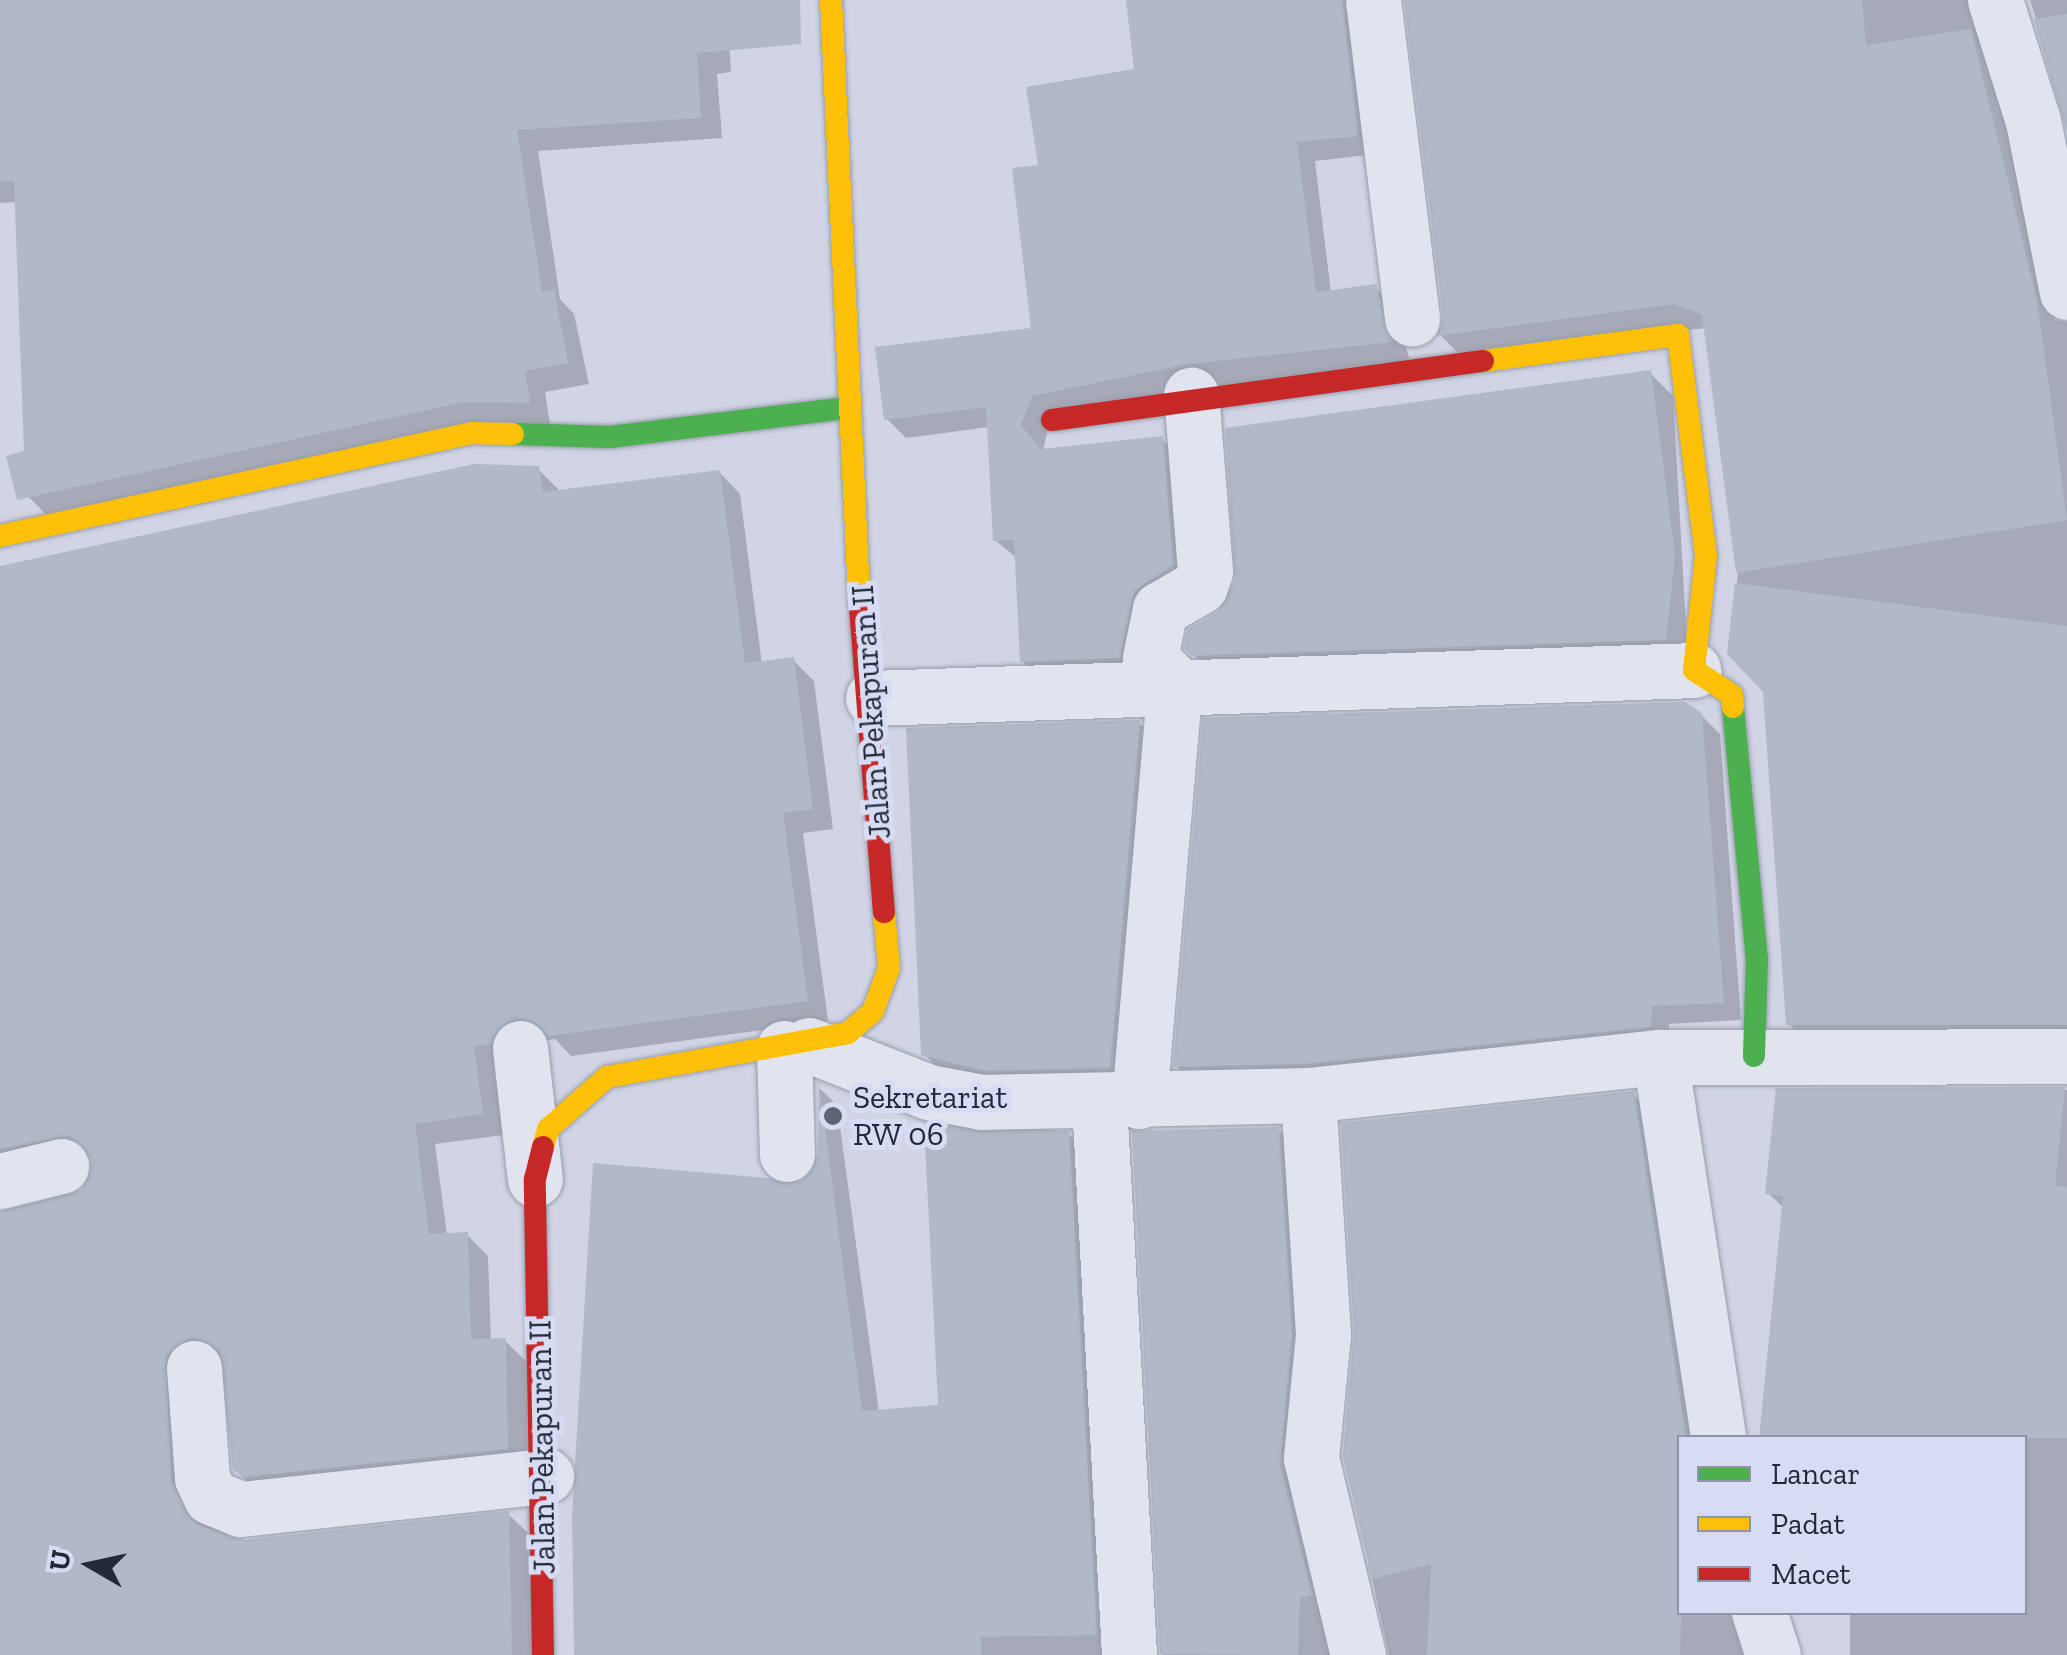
<!DOCTYPE html>
<style>
body{margin:0}
#map{position:relative;width:2067px;height:1655px;overflow:hidden;background:#d0d4e5;font-family:"Zilla Slab",serif}
div>[style]{position:absolute}
.shadow>*{inset:0;background:#0003}
.building>*{inset:0;background:#b1b9c8}
.roads{filter:drop-shadow(0 0 2px #989daa) drop-shadow(0 0 2px #989daa)}
.street>*{height:55px;margin:-27.5px;padding:0 27.5px;transform-origin:27.5px;border-radius:27.5px;background:#e1e3ee}
.fast>*{height:22px;margin:-11px;padding:0 11px;transform-origin:11px;border-radius:11px;background:#4caf50}
.slow>*{height:22px;margin:-11px;padding:0 11px;transform-origin:11px;border-radius:11px;background:#ffc107}
.jam>*{height:22px;margin:-11px;padding:0 11px;transform-origin:11px;border-radius:11px;background:#c62828}
.dots>*{width:28px;height:28px;translate:-50% -50%;box-sizing:border-box;border:5px solid #d7dcf4;border-radius:50%}
span{translate:-50% -50%;white-space:nowrap;text-align:center;line-height:1.15;-webkit-text-stroke:10px #d7dcf4;paint-order:stroke}
.street-label{font-size:32px;color:#202a39}
.poi-label{font-size:32px;color:#202a39}
.left{translate:0 -50%;text-align:left}
.legend{position:absolute;left:1677px;top:1435px;width:350px;height:180px;box-sizing:border-box;background:#d7dcf4;border:2px solid #8e95a9;margin:0;padding:12px 18px;list-style:none;font-size:30px;color:#202a39}
.legend li{display:flex;align-items:center;gap:20px;height:50px}
.legend b{width:50px;border:2px solid #8e95a9}
.north{position:absolute;left:40px;top:1515px;width:100px;height:100px;-webkit-text-stroke:8px #d7dcf4;paint-order:stroke;rotate:279deg;font-size:28px;font-weight:700;line-height:40px;text-align:center;color:#202a39}
.north::after{content:'';display:block;margin:auto;width:35px;height:45px;background:#202a39;clip-path:polygon(50% 0,100% 100%,50% 72%,0 100%)}
</style>
<div id="map">
<div class="shadow">
<div style="clip-path:polygon(0 0,726px 0,731px 72px,717px 74px,722px 138px,538px 151px,560px 299px,574px 314px,589px 384px,545px 392px,550px 424px,50px 519px,29px 497px,18px 202px,0 203px)"></div>
<div style="clip-path:polygon(1128px 0,1371px 0,1376px 154px,1315px 161px,1331px 293px,1375px 287px,1395px 307px,1410px 361px,1051px 415px,1043px 451px,1162px 439px,1181px 458px,1191px 585px,1138px 677px,1041px 680px,1022px 661px,1018px 559px,995px 540px,989px 427px,906px 438px,887px 419px,1034px 330px,1041px 167px,1137px 71px)"></div>
<div style="clip-path:polygon(1407px 0,1990px 0,2055px 320px,2067px 322px,2067px 1043px,1808px 1044px,1789px 1024px,1766px 691px,1730px 653px,1740px 552px,1707px 328px,1459px 354px,1440px 335px,1446px 315px)"></div>
<div style="clip-path:polygon(2030px 0,2067px 0,2067px 120px,2065px 111px)"></div>
<div style="clip-path:polygon(1650px 373px,1673px 396px,1688px 661px,1217px 678px,1194px 655px)"></div>
<div style="clip-path:polygon(538px 469px,559px 490px,719px 472px,740px 494px,762px 664px,793px 660px,814px 681px,833px 829px,803px 833px,828px 1021px,571px 1056px,555px 1039px,522px 1044px,511px 1064px,494px 1066px,503px 1135px,435px 1144px,447px 1235px,467px 1235px,488px 1256px,491px 1341px,505px 1341px,527px 1362px,528px 1469px,257px 1491px,235px 1469px,224px 1362px,213px 1357px,191px 1504px,198px 1521px,244px 1543px,508px 1514px,530px 1535px,534px 1655px,0 1655px,0 1212px,84px 1191px,95px 1156px,0 1179px,0 643px)"></div>
<div style="clip-path:polygon(1701px 715px,1720px 734px,1741px 1020px,1669px 1024px,1668px 1044px,1194px 1084px,1176px 1066px)"></div>
<div style="clip-path:polygon(1139px 723px,1161px 744px,1131px 1088px,946px 1076px,924px 1054px)"></div>
<div style="clip-path:polygon(819px 1088px,837px 1105px,879px 1412px,940px 1407px,1068px 1134px,1090px 1155px,1117px 1655px,577px 1655px,821px 1155px)"></div>
<div style="clip-path:polygon(1778px 1090px,2067px 1090px,2067px 1655px,1850px 1655px,1850px 1612px,2024px 1612px,2024px 1438px,1768px 1193px)"></div>
<div style="clip-path:polygon(1633px 1094px,1654px 1115px,1707px 1438px,1680px 1438px,1680px 1612px,1736px 1612px,1754px 1655px,1389px 1655px,1345px 1456px)"></div>
<div style="clip-path:polygon(1278px 1129px,1299px 1151px,1341px 1655px,1162px 1655px)"></div>
</div>
<div class="building">
<div style="clip-path:polygon(0 0,800px 0,801px 44px,697px 53px,701px 118px,517px 130px,542px 292px,554px 289px,568px 363px,525px 371px,530px 403px,464px 402px,17px 500px,6px 456px,24px 451px,14px 181px,0 182px)"></div>
<div style="clip-path:polygon(1126px 0,1342px 0,1358px 136px,1297px 142px,1316px 292px,1376px 284px,1392px 342px,1188px 364px,1032px 396px,1021px 425px,1041px 449px,1163px 436px,1173px 565px,1134px 591px,1120px 658px,1020px 662px,1014px 540px,993px 541px,986px 407px,884px 420px,875px 347px,1031px 328px,1012px 168px,1038px 165px,1026px 87px,1134px 69px)"></div>
<div style="clip-path:polygon(1404px 0,1862px 0,1866px 45px,1971px 29px,2037px 300px,2067px 520px,1736px 573px,1702px 315px,1674px 304px,1437px 336px,1443px 315px)"></div>
<div style="clip-path:polygon(2067px 14px,2067px 132px,2034px 19px)"></div>
<div style="clip-path:polygon(1651px 370px,1675px 556px,1666px 640px,1192px 656px,1184px 648px,1188px 629px,1217px 612px,1235px 580px,1225px 428px)"></div>
<div style="clip-path:polygon(474px 464px,539px 466px,543px 492px,720px 470px,745px 663px,794px 657px,813px 809px,783px 813px,808px 1001px,548px 1036px,516px 1017px,490px 1044px,474px 1046px,483px 1114px,415px 1124px,429px 1234px,468px 1232px,471px 1339px,506px 1338px,508px 1449px,245px 1477px,233px 1470px,220px 1351px,191px 1337px,166px 1355px,171px 1481px,198px 1525px,244px 1540px,509px 1511px,512px 1655px,0 1655px,0 1211px,82px 1189px,91px 1160px,69px 1136px,0 1149px,0 566px)"></div>
<div style="clip-path:polygon(1735px 583px,2067px 626px,2067px 1025px,1786px 1025px,1763px 692px,1727px 654px)"></div>
<div style="clip-path:polygon(1685px 702px,1702px 713px,1724px 1003px,1652px 1006px,1651px 1027px,1306px 1064px,1173px 1067px,1203px 718px)"></div>
<div style="clip-path:polygon(1140px 720px,1110px 1068px,985px 1071px,921px 1055px,906px 728px)"></div>
<div style="clip-path:polygon(819px 1082px,862px 1411px,938px 1405px,924px 1123px,1069px 1131px,1097px 1635px,981px 1637px,981px 1655px,574px 1655px,572px 1515px,593px 1163px,802px 1181px,818px 1154px)"></div>
<div style="clip-path:polygon(2065px 1087px,2055px 1186px,2067px 1187px,2067px 1438px,1759px 1438px,1783px 1196px,1765px 1194px,1776px 1088px)"></div>
<div style="clip-path:polygon(1634px 1091px,1686px 1438px,1680px 1655px,1427px 1655px,1431px 1564px,1372px 1579px,1343px 1456px,1354px 1333px,1341px 1123px)"></div>
<div style="clip-path:polygon(1279px 1127px,1292px 1334px,1280px 1465px,1312px 1595px,1300px 1598px,1298px 1655px,1160px 1654px,1132px 1131px)"></div>
</div>
<div class="roads">
<div class="street">
<div style="left:1373px;top:0;width:321px;rotate:83deg"></div>
<div style="left:1995px;top:0;width:127px;rotate:72.6deg"></div>
<div style="left:2033px;top:121px;width:174px;rotate:78.8deg"></div>
<div style="left:873px;top:698px;width:821px;rotate:-1.95deg"></div>
<div style="left:809px;top:1045px;width:129px;rotate:21.4deg"></div>
<div style="left:929px;top:1092px;width:54px;rotate:10.7deg"></div>
<div style="left:982px;top:1102px;width:326px;rotate:-1.2deg"></div>
<div style="left:1308px;top:1095px;width:354px;rotate:-6.2deg"></div>
<div style="left:1660px;top:1057px;width:407px;rotate:-0.1deg"></div>
<div style="left:520px;top:1048px;width:132px;rotate:83.5deg"></div>
<div style="left:784px;top:1048px;width:106px;rotate:88.4deg"></div>
<div style="left:1660px;top:1057px;width:385px;rotate:81.3deg"></div>
<div style="left:1308px;top:1095px;width:240px;rotate:86.4deg"></div>
<div style="left:1323px;top:1335px;width:124px;rotate:95.6deg"></div>
<div style="left:1311px;top:1458px;width:203px;rotate:76.6deg"></div>
<div style="left:1139px;top:1101px;width:420px;rotate:-85.1deg"></div>
<div style="left:1175px;top:683px;width:35px;rotate:-135deg"></div>
<div style="left:1150px;top:658px;width:50px;rotate:-78.5deg"></div>
<div style="left:1160px;top:609px;width:46px;rotate:-29.9deg"></div>
<div style="left:1200px;top:586px;width:16px;rotate:-72deg"></div>
<div style="left:1205px;top:571px;width:177px;rotate:-94.5deg"></div>
<div style="left:1099px;top:1102px;width:554px;rotate:86.89deg"></div>
<div style="left:0;top:1181px;width:63px;rotate:-13.8deg"></div>
<div style="left:194px;top:1368px;width:110px;rotate:85.8deg"></div>
<div style="left:202px;top:1478px;width:21px;rotate:65deg"></div>
<div style="left:211px;top:1497px;width:32px;rotate:22deg"></div>
<div style="left:241px;top:1509px;width:307px;rotate:-6.2deg"></div>
<div style="left:1759px;top:1612px;width:45px;rotate:72deg"></div>
</div>
<div class="fast">
<div style="left:513px;top:434px;width:97px;rotate:1.8deg"></div>
<div style="left:610px;top:437px;width:237px;rotate:-7deg"></div>
<div style="left:1733px;top:707px;width:253px;rotate:84.6deg"></div>
<div style="left:1757px;top:959px;width:97px;rotate:91.8deg"></div>
</div>
<div class="slow">
<div style="left:831px;top:0;width:596px;rotate:87.31deg"></div>
<div style="left:1483px;top:361px;width:197px;rotate:-7.6deg"></div>
<div style="left:1678px;top:335px;width:223px;rotate:82.8deg"></div>
<div style="left:1706px;top:556px;width:115px;rotate:96deg"></div>
<div style="left:1694px;top:670px;width:45px;rotate:33.3deg"></div>
<div style="left:1732px;top:695px;width:12px;rotate:85deg"></div>
<div style="left:0;top:536px;width:482px;rotate:-12.3deg"></div>
<div style="left:471px;top:433px;width:42px;rotate:1.4deg"></div>
<div style="left:543px;top:1147px;width:19px;rotate:-74deg"></div>
<div style="left:548px;top:1129px;width:79px;rotate:-41.4deg"></div>
<div style="left:607px;top:1077px;width:245px;rotate:-10.3deg"></div>
<div style="left:848px;top:1033px;width:33px;rotate:-41deg"></div>
<div style="left:873px;top:1011px;width:46px;rotate:-69.6deg"></div>
<div style="left:889px;top:968px;width:56px;rotate:-95.1deg"></div>
</div>
<div class="jam">
<div style="left:1052px;top:420px;width:435px;rotate:-7.8deg"></div>
<div style="left:859px;top:595px;width:318px;rotate:85.5deg"></div>
<div style="left:543px;top:1655px;width:476px;rotate:-91deg"></div>
<div style="left:535px;top:1179px;width:33px;rotate:-76deg"></div>
</div>
</div>
<div class="dots">
<div style="left:833px;top:1116px;background:#5e6675"></div>
</div>
<div class="street-label">
<span style="left:871px;top:712px;rotate:-94deg">Jalan Pekapuran II</span>
<span style="left:542px;top:1447px;rotate:-91deg">Jalan Pekapuran II</span>
</div>
<div class="poi-label">
<span class="left" style="left:853px;top:1116px">Sekretariat<br>RW 06</span>
</div>
<ul class="legend">
<li><b style="height:12px;background:#4caf50"></b>Lancar</li>
<li><b style="height:12px;background:#ffc107"></b>Padat</li>
<li><b style="height:12px;background:#c62828"></b>Macet</li>
</ul>
<div class="north">U</div>
</div>
